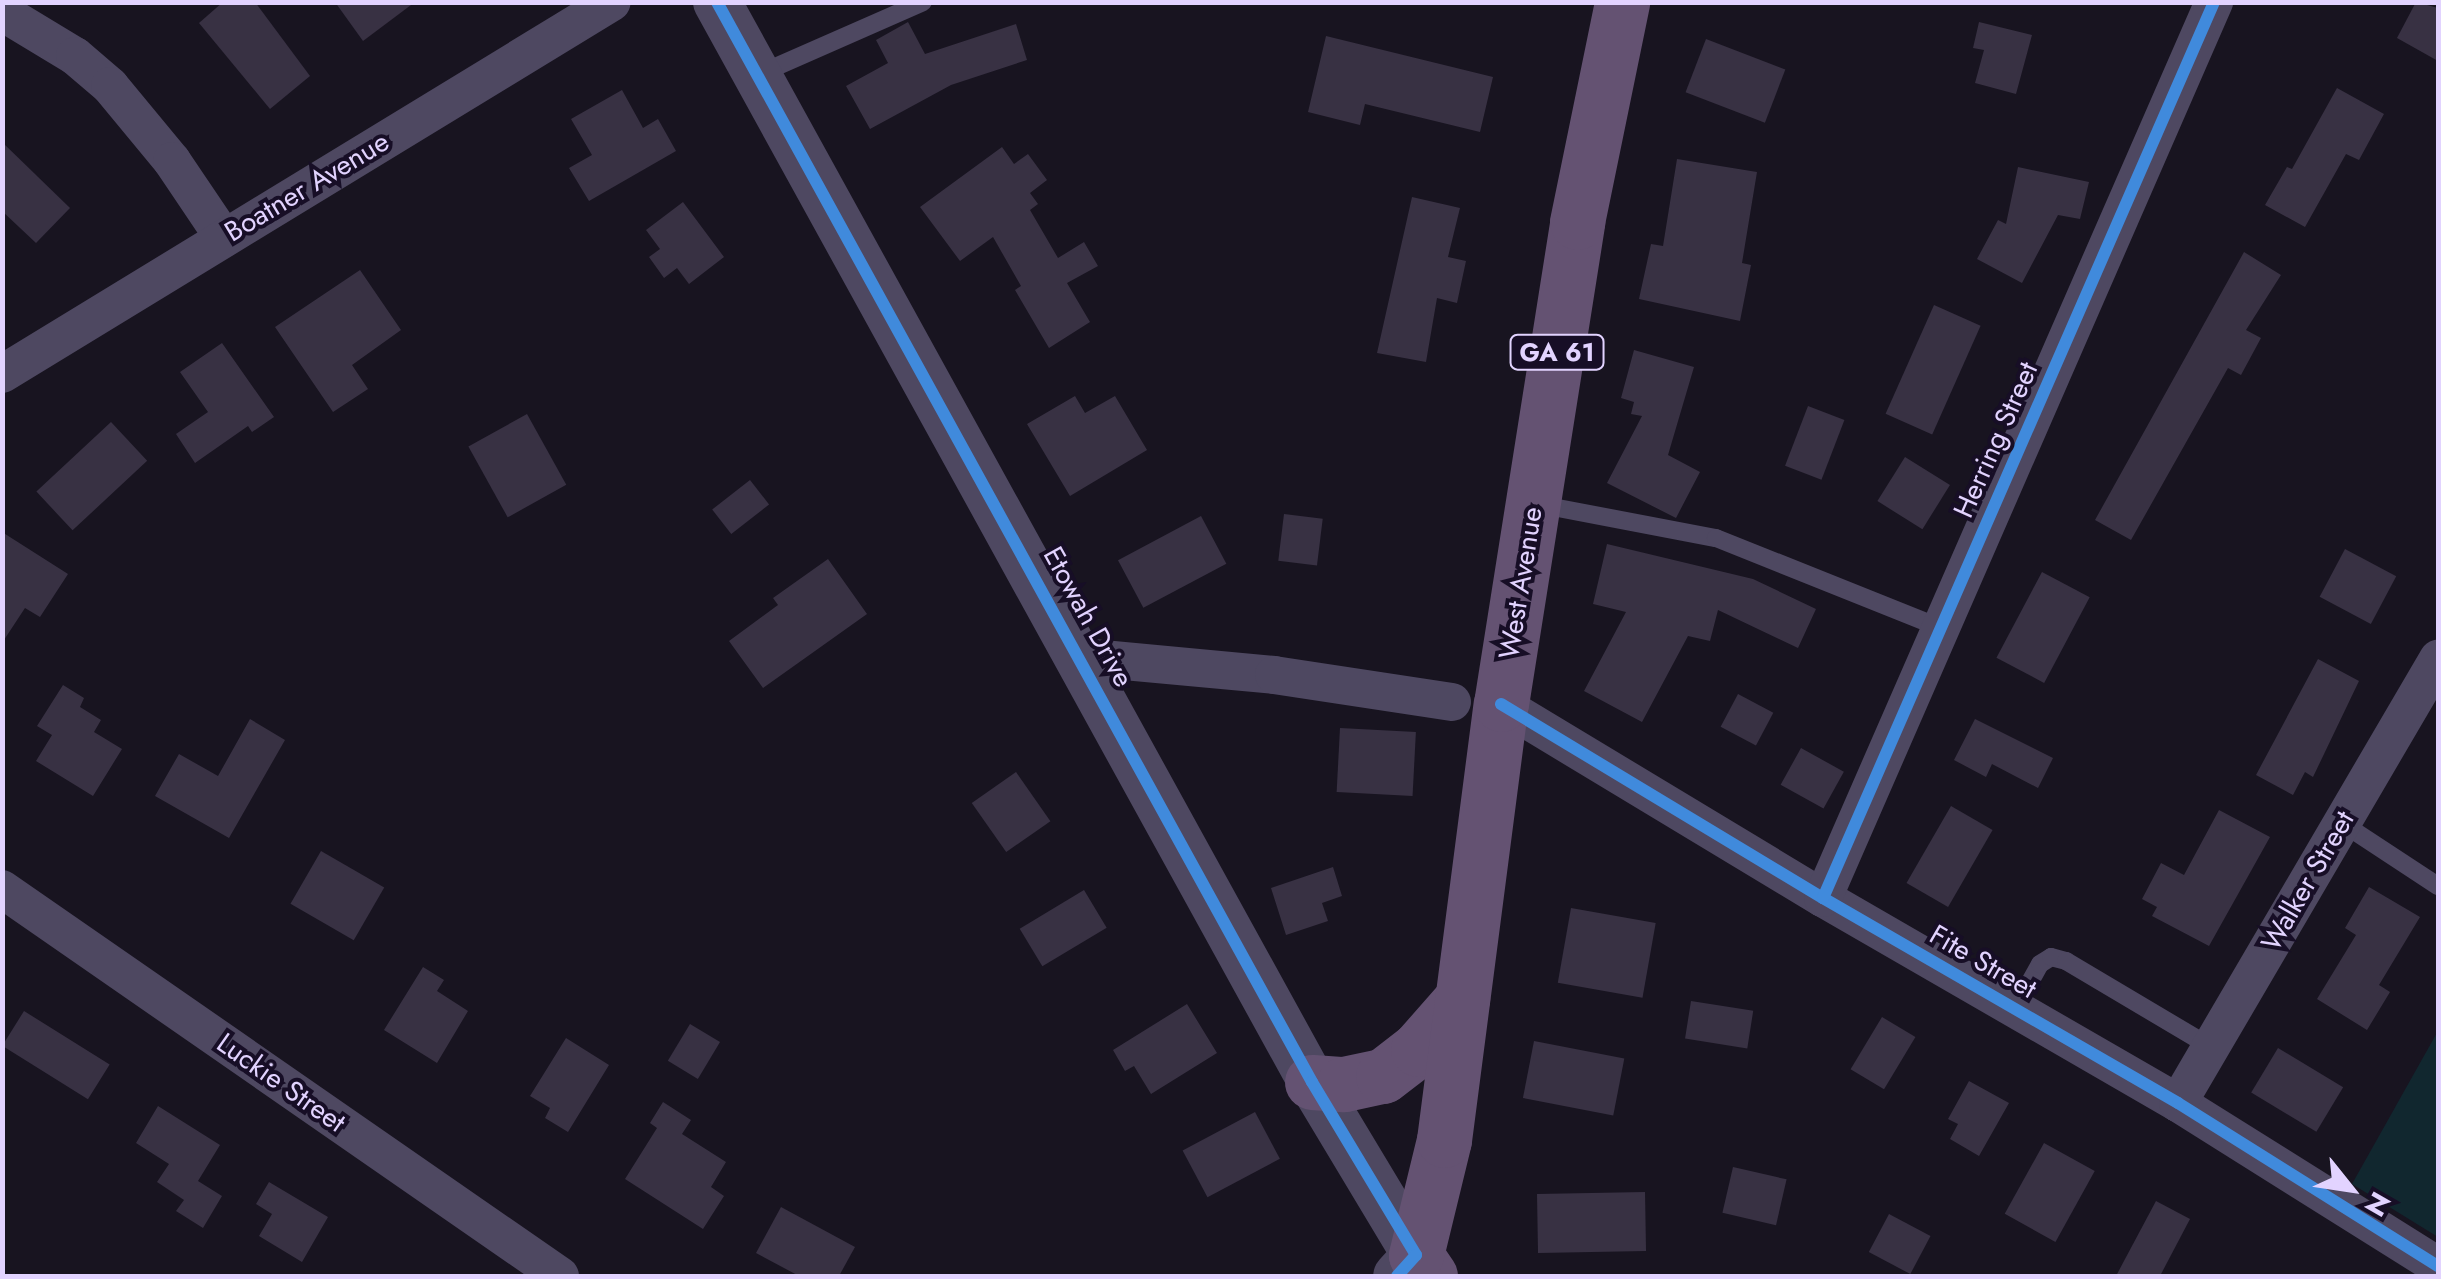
<!DOCTYPE html>
<style>
body{margin:0}
#map{position:relative;width:2441px;height:1279px;overflow:hidden;background:#181420;font-family:Jost,sans-serif}
div>[style]{position:absolute}
.green>*{inset:0;background:#11272f}
.building>*{inset:0;background:#383143;transform-origin:0 0}
.service>*{height:18px;margin:-9px;padding:0 9px;transform-origin:9px;border-radius:9px;background:#4e4861}
.minor>*{height:38px;margin:-19px;padding:0 19px;transform-origin:19px;border-radius:19px;background:#4e4861}
.tertiary>*{height:48px;margin:-24px;padding:0 24px;transform-origin:24px;border-radius:24px;background:#4e4861}
.primary>*{height:55px;margin:-27.5px;padding:0 27.5px;transform-origin:27.5px;border-radius:27.5px;background:#645272}
.cycleway>*{height:12px;margin:-6px;padding:0 6px;transform-origin:6px;border-radius:6px;background:#408adc}
span{translate:-50% -50%;white-space:nowrap;text-align:center;line-height:1.15;-webkit-text-stroke:8px #170e26;paint-order:stroke}
.shield-label span{padding:2px 8px;background:#170e26;border:2px solid;border-radius:8px;-webkit-text-stroke-width:0}
.shield-label{font-size:25px;color:#e2d3ff;font-weight:700}
.street-label{font-size:28px;color:#e2d3ff}
.frame{position:absolute;inset:0;border:5px solid #e2d3ff;pointer-events:none}
.north{position:absolute;left:2301px;top:1139px;width:100px;height:100px;-webkit-text-stroke:8px #170e26;paint-order:stroke;rotate:120deg;font-size:28px;font-weight:700;line-height:40px;text-align:center;color:#e2d3ff}
.north::after{content:'';display:block;margin:auto;width:35px;height:45px;background:#e2d3ff;clip-path:polygon(50% 0,100% 100%,50% 72%,0 100%)}
</style>
<div id="map">
<div class="green">
<div style="clip-path:polygon(2438px 1031px,2438px 1237px,2352px 1184px)"></div>
</div>
<div class="building">
<div style="clip-path:polygon(223px 2px,255px 2px,310px 76px,270px 109px,199px 23px)"></div>
<div style="clip-path:polygon(335px 2px,415px 2px,363px 41px)"></div>
<div style="clip-path:polygon(2416px 2px,2438px 8px,2438px 61px,2397px 38px)"></div>
<div style="clip-path:polygon(908px 22px,925px 54px,1016px 24px,1027px 60px,951px 85px,870px 129px,846px 86px,888px 63px,876px 40px)"></div>
<div style="clip-path:polygon(1979px 22px,2032px 35px,2016px 94px,1975px 83px,1984px 50px,1973px 48px)"></div>
<div style="clip-path:polygon(1326px 36px,1493px 77px,1480px 132px,1365px 104px,1360px 125px,1308px 112px)"></div>
<div style="left:1706px;top:39px;width:85px;height:57px;rotate:21deg"></div>
<div style="clip-path:polygon(2337px 88px,2384px 114px,2359px 160px,2346px 154px,2305px 227px,2265px 205px,2287px 167px,2292px 169px)"></div>
<div style="clip-path:polygon(622px 90px,643px 128px,658px 119px,676px 151px,589px 201px,569px 168px,592px 155px,571px 119px)"></div>
<div style="clip-path:polygon(2px 142px,70px 208px,36px 243px,2px 211px)"></div>
<div style="clip-path:polygon(1002px 147px,1014px 164px,1028px 154px,1047px 180px,1030px 193px,1038px 204px,1030px 210px,1058px 258px,1084px 242px,1098px 266px,1067px 283px,1090px 322px,1049px 348px,1015px 290px,1021px 286px,993px 237px,960px 261px,920px 207px)"></div>
<div style="clip-path:polygon(1677px 159px,1757px 172px,1742px 263px,1751px 265px,1740px 321px,1639px 299px,1651px 244px,1663px 246px)"></div>
<div style="clip-path:polygon(2018px 167px,2089px 182px,2080px 219px,2058px 215px,2022px 283px,1977px 259px,1998px 220px,2006px 224px)"></div>
<div style="clip-path:polygon(1412px 197px,1460px 208px,1448px 257px,1466px 261px,1457px 303px,1437px 298px,1426px 362px,1377px 353px)"></div>
<div style="clip-path:polygon(683px 202px,724px 257px,689px 284px,677px 268px,664px 278px,649px 257px,660px 249px,646px 230px)"></div>
<div style="clip-path:polygon(2244px 252px,2281px 275px,2246px 330px,2261px 338px,2241px 375px,2228px 368px,2131px 540px,2095px 520px)"></div>
<div style="clip-path:polygon(360px 270px,401px 330px,352px 365px,368px 389px,333px 412px,275px 327px)"></div>
<div style="left:1934px;top:305px;width:51px;height:119px;rotate:24deg"></div>
<div style="clip-path:polygon(222px 343px,274px 417px,252px 432px,248px 426px,195px 463px,176px 434px,208px 412px,180px 372px)"></div>
<div style="clip-path:polygon(1634px 350px,1694px 367px,1668px 455px,1700px 472px,1676px 518px,1607px 483px,1642px 416px,1631px 414px,1634px 402px,1621px 398px)"></div>
<div style="clip-path:polygon(1075px 396px,1085px 413px,1115px 396px,1147px 450px,1070px 496px,1027px 424px)"></div>
<div style="left:1808px;top:406px;width:39px;height:64px;rotate:21deg"></div>
<div style="left:527px;top:414px;width:81px;height:67px;rotate:61deg"></div>
<div style="left:111px;top:422px;width:53px;height:102px;rotate:47deg"></div>
<div style="left:1905px;top:457px;width:53px;height:52px;rotate:32deg"></div>
<div style="left:750px;top:480px;width:31px;height:48px;rotate:52deg"></div>
<div style="left:1284px;top:514px;width:39px;height:47px;rotate:7deg"></div>
<div style="left:1201px;top:516px;width:54px;height:94px;rotate:62deg"></div>
<div style="clip-path:polygon(2px 532px,68px 574px,40px 617px,25px 608px,2px 643px)"></div>
<div style="clip-path:polygon(1607px 544px,1753px 579px,1816px 609px,1798px 648px,1718px 610px,1710px 641px,1688px 636px,1642px 722px,1584px 691px,1626px 612px,1593px 604px)"></div>
<div style="left:2345px;top:549px;width:58px;height:54px;rotate:28deg"></div>
<div style="clip-path:polygon(828px 559px,867px 614px,763px 688px,729px 641px,778px 605px,773px 598px)"></div>
<div style="left:2042px;top:572px;width:54px;height:97px;rotate:28deg"></div>
<div style="clip-path:polygon(2318px 659px,2359px 681px,2313px 777px,2305px 772px,2293px 795px,2256px 775px)"></div>
<div style="clip-path:polygon(63px 685px,84px 698px,80px 707px,101px 720px,94px 732px,122px 749px,93px 796px,36px 761px,52px 735px,37px 726px)"></div>
<div style="left:1738px;top:694px;width:40px;height:37px;rotate:28deg"></div>
<div style="clip-path:polygon(250px 719px,285px 740px,229px 838px,155px 796px,179px 754px,218px 776px)"></div>
<div style="clip-path:polygon(1975px 719px,2053px 758px,2038px 788px,1992px 764px,1986px 777px,1954px 760px)"></div>
<div style="left:1340px;top:728px;width:76px;height:64px;rotate:3deg"></div>
<div style="left:1801px;top:748px;width:49px;height:42px;rotate:29deg"></div>
<div style="left:1016px;top:772px;width:60px;height:54px;rotate:55deg"></div>
<div style="left:1951px;top:806px;width:48px;height:89px;rotate:30deg"></div>
<div style="clip-path:polygon(2219px 810px,2270px 837px,2209px 946px,2152px 916px,2157px 907px,2142px 899px,2161px 863px,2184px 875px)"></div>
<div style="left:321px;top:851px;width:73px;height:61px;rotate:30deg"></div>
<div style="clip-path:polygon(1333px 867px,1342px 896px,1322px 903px,1328px 921px,1286px 935px,1271px 888px)"></div>
<div style="clip-path:polygon(2369px 887px,2420px 917px,2379px 985px,2390px 992px,2367px 1030px,2317px 999px,2356px 935px,2345px 928px)"></div>
<div style="left:1084px;top:890px;width:44px;height:75px;rotate:59deg"></div>
<div style="left:1571px;top:908px;width:86px;height:76px;rotate:10deg"></div>
<div style="clip-path:polygon(423px 967px,444px 980px,437px 991px,468px 1011px,437px 1063px,384px 1030px)"></div>
<div style="left:1691px;top:1001px;width:63px;height:38px;rotate:9deg"></div>
<div style="clip-path:polygon(1187px 1004px,1217px 1053px,1151px 1094px,1134px 1066px,1125px 1071px,1113px 1050px)"></div>
<div style="left:24px;top:1011px;width:101px;height:41px;rotate:32deg"></div>
<div style="left:1882px;top:1017px;width:39px;height:61px;rotate:31deg"></div>
<div style="left:690px;top:1024px;width:35px;height:43px;rotate:31deg"></div>
<div style="clip-path:polygon(566px 1038px,609px 1065px,568px 1132px,545px 1118px,550px 1108px,530px 1096px)"></div>
<div style="left:1534px;top:1041px;width:92px;height:58px;rotate:11deg"></div>
<div style="left:2278px;top:1048px;width:76px;height:52px;rotate:31deg"></div>
<div style="clip-path:polygon(1969px 1081px,2009px 1103px,1979px 1156px,1950px 1139px,1958px 1124px,1948px 1119px)"></div>
<div style="clip-path:polygon(663px 1102px,691px 1120px,682px 1134px,726px 1162px,711px 1187px,724px 1196px,703px 1229px,625px 1179px,657px 1128px,650px 1123px)"></div>
<div style="clip-path:polygon(158px 1106px,220px 1145px,198px 1181px,222px 1196px,203px 1228px,176px 1211px,184px 1200px,157px 1182px,169px 1164px,136px 1143px)"></div>
<div style="left:1255px;top:1112px;width:53px;height:82px;rotate:62deg"></div>
<div style="left:2044px;top:1143px;width:58px;height:81px;rotate:29deg"></div>
<div style="left:1733px;top:1167px;width:55px;height:47px;rotate:13deg"></div>
<div style="clip-path:polygon(269px 1182px,328px 1217px,302px 1262px,259px 1236px,272px 1214px,256px 1204px)"></div>
<div style="left:1645px;top:1192px;width:59px;height:108px;rotate:89deg"></div>
<div style="clip-path:polygon(2156px 1201px,2190px 1219px,2160px 1276px,2116px 1276px)"></div>
<div style="clip-path:polygon(781px 1207px,855px 1247px,839px 1276px,799px 1276px,756px 1253px)"></div>
<div style="left:1889px;top:1214px;width:47px;height:43px;rotate:28deg"></div>
</div>
<div class="service">
<div style="left:757px;top:75px;width:181px;rotate:-23.7deg"></div>
<div style="left:1537px;top:504px;width:182px;rotate:10.8deg"></div>
<div style="left:1716px;top:538px;width:242px;rotate:21.8deg"></div>
<div style="left:2342px;top:823px;width:115px;rotate:33.3deg"></div>
<div style="left:2015px;top:1009px;width:51px;rotate:-60.9deg"></div>
<div style="left:2040px;top:964px;width:13px;rotate:-32deg"></div>
<div style="left:2051px;top:957px;width:16px;rotate:15deg"></div>
<div style="left:2066px;top:961px;width:169px;rotate:30.7deg"></div>
</div>
<div class="minor">
<div style="left:2px;top:12px;width:85px;rotate:31.1deg"></div>
<div style="left:75px;top:56px;width:46px;rotate:40.6deg"></div>
<div style="left:110px;top:86px;width:97px;rotate:50.4deg"></div>
<div style="left:172px;top:161px;width:93px;rotate:56deg"></div>
<div style="left:2px;top:374px;width:714px;rotate:-31.38deg"></div>
<div style="left:1081px;top:657px;width:194px;rotate:5.3deg"></div>
<div style="left:1274px;top:675px;width:180px;rotate:8.6deg"></div>
<div style="left:1501px;top:704px;width:376px;rotate:31.1deg"></div>
<div style="left:1823px;top:898px;width:410px;rotate:30deg"></div>
<div style="left:2178px;top:1103px;width:307px;rotate:32.1deg"></div>
<div style="left:2px;top:889px;width:679px;rotate:34.74deg"></div>
<div style="left:1823px;top:898px;width:978px;rotate:-66.42deg"></div>
<div style="left:2178px;top:1103px;width:515px;rotate:-59.65deg"></div>
</div>
<div class="tertiary">
<div style="left:717px;top:2px;width:1233px;rotate:61.15deg"></div>
<div style="left:1312px;top:1082px;width:202px;rotate:59deg"></div>
<div style="left:1416px;top:1255px;width:28px;rotate:132deg"></div>
</div>
<div class="primary">
<div style="left:1312px;top:1082px;width:32px;rotate:4deg"></div>
<div style="left:1344px;top:1084px;width:40px;rotate:-12deg"></div>
<div style="left:1383px;top:1076px;width:44px;rotate:-37.6deg"></div>
<div style="left:1418px;top:1049px;width:67px;rotate:-48.7deg"></div>
<div style="left:1430px;top:1276px;width:25px;rotate:-124deg"></div>
<div style="left:1416px;top:1255px;width:118px;rotate:-76.3deg"></div>
<div style="left:1444px;top:1140px;width:440px;rotate:-82.6deg"></div>
<div style="left:1501px;top:704px;width:488px;rotate:-81deg"></div>
<div style="left:1577px;top:222px;width:225px;rotate:-78.4deg"></div>
</div>
<div class="cycleway">
<div style="left:717px;top:2px;width:1233px;rotate:61.15deg"></div>
<div style="left:1312px;top:1082px;width:202px;rotate:59deg"></div>
<div style="left:1416px;top:1255px;width:28px;rotate:132deg"></div>
<div style="left:1501px;top:704px;width:376px;rotate:31.1deg"></div>
<div style="left:1823px;top:898px;width:410px;rotate:30deg"></div>
<div style="left:2178px;top:1103px;width:307px;rotate:32.1deg"></div>
<div style="left:1823px;top:898px;width:978px;rotate:-66.42deg"></div>
</div>
<div class="shield-label">
<span style="left:1557px;top:352px">GA 61</span>
</div>
<div class="street-label">
<span style="left:307px;top:187px;rotate:-31deg">Boatner Avenue</span>
<span style="left:1996px;top:440px;rotate:-66deg">Herring Street</span>
<span style="left:1521px;top:583px;rotate:-81deg">West Avenue</span>
<span style="left:1088px;top:617px;rotate:61deg">Etowah Drive</span>
<span style="left:2308px;top:881px;rotate:-60deg">Walker Street</span>
<span style="left:1983px;top:962px;rotate:30deg">Fite Street</span>
<span style="left:281px;top:1083px;rotate:35deg">Luckie Street</span>
</div>
<div class="frame"></div>
<div class="north">N</div>
</div>
